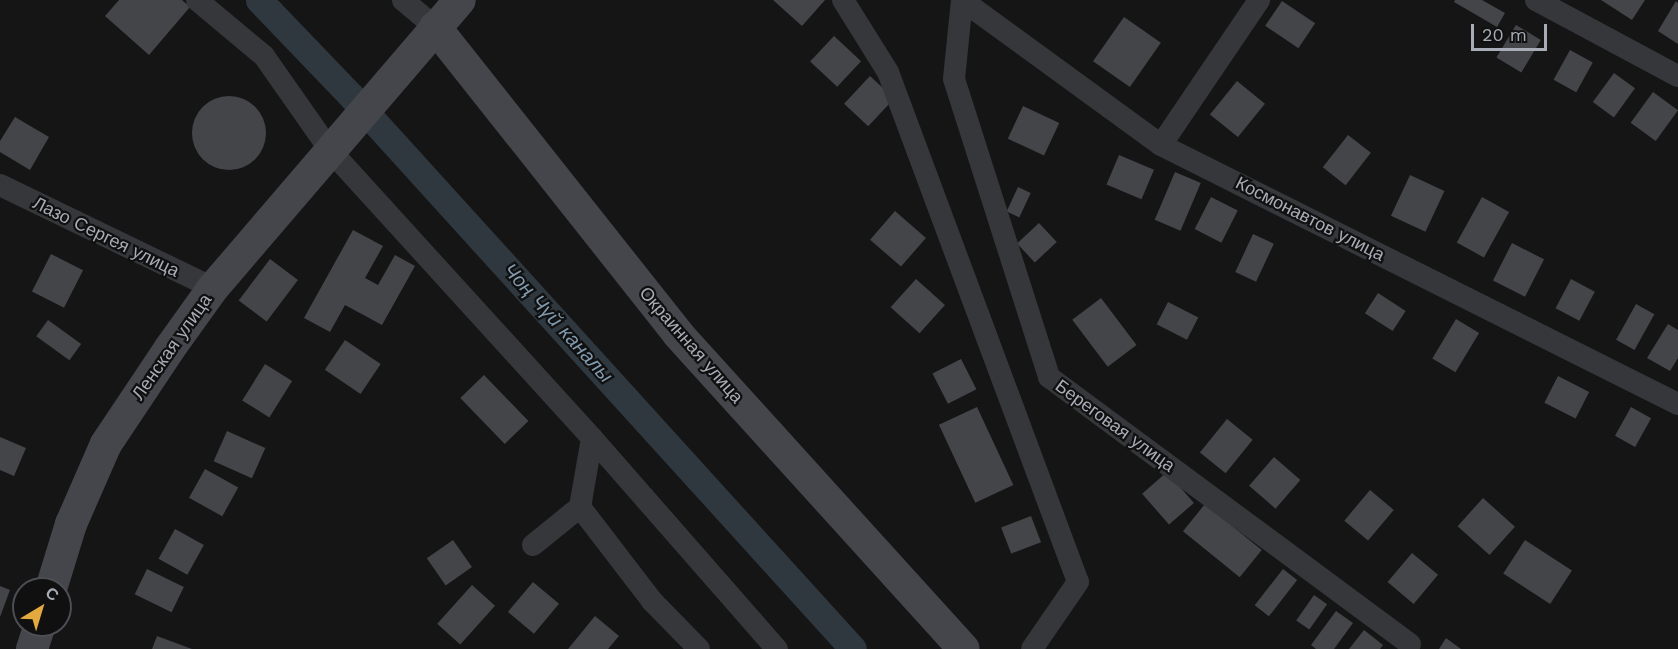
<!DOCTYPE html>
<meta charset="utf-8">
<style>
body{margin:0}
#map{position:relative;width:1678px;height:649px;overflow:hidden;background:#151516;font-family:"Work Sans",sans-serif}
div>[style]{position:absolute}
.canal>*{height:27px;margin:-13.5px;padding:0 13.5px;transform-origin:13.5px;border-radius:13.5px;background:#2f383e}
.building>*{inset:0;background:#444549;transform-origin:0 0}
.round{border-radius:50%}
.street>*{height:22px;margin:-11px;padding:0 11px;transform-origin:11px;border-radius:11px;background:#36373b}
.secondary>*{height:32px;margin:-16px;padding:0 16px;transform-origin:16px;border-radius:16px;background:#44464b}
span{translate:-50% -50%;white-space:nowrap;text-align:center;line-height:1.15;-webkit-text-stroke:4.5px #101011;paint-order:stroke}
.street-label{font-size:18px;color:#a8acb6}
.water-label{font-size:20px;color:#819aae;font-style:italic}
.north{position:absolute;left:12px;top:577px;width:60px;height:60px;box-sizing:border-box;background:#101011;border:2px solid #4d4e53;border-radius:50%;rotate:38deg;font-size:16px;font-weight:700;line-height:24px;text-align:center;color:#a8acb6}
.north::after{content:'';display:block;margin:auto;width:21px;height:27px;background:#e4aa40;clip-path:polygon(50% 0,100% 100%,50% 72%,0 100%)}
.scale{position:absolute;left:1471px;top:24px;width:76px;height:27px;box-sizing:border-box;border:3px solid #a8acb6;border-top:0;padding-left:8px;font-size:18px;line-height:21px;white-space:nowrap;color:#a8acb6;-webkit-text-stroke:4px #101011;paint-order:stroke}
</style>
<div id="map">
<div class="canal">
<div style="left:259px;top:0;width:134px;rotate:46.2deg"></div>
<div style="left:352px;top:97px;width:745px;rotate:47.77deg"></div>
</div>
<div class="building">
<div style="clip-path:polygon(119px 0,182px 0,190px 7px,149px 55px,105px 16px)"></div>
<div style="clip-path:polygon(773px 0,825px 0,802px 26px)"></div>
<div style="clip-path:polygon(1455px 0,1482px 0,1505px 13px,1497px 27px,1454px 2px)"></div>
<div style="clip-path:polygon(1601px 0,1645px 0,1632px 20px)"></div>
<div style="left:1282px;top:1px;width:40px;height:30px;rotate:34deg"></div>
<div style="clip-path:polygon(1676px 1px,1678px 3px,1678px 44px,1658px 31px)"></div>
<div style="left:1124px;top:17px;width:45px;height:54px;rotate:35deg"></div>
<div style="left:1516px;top:25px;width:29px;height:38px;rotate:31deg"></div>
<div style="left:834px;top:36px;width:37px;height:35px;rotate:43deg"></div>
<div style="left:1570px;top:50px;width:26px;height:34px;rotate:29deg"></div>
<div style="left:1614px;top:73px;width:26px;height:36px;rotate:36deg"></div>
<div style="left:870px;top:76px;width:33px;height:38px;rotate:43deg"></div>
<div style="left:1237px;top:81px;width:36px;height:43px;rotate:39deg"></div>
<div style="left:1653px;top:92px;width:31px;height:38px;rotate:36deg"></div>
<div class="round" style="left:192px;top:96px;width:74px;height:74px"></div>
<div style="left:1023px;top:106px;width:40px;height:36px;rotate:25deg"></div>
<div style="clip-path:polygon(15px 117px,49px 137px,30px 170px,0 152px,0 141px)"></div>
<div style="left:1348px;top:135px;width:29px;height:41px;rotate:38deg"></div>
<div style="left:1119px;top:155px;width:38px;height:32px;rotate:23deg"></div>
<div style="left:1175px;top:172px;width:28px;height:52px;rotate:23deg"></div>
<div style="left:1410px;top:175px;width:38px;height:45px;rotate:25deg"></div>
<div style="left:1018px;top:187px;width:14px;height:27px;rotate:25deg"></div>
<div style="left:1211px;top:197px;width:30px;height:36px;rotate:27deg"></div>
<div style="left:1482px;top:197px;width:31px;height:52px;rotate:29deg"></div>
<div style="left:895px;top:211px;width:41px;height:38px;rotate:41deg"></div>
<div style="left:1039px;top:223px;width:26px;height:30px;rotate:47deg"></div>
<div style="clip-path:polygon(353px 230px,383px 246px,365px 278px,378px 285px,395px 255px,415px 266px,382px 325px,345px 305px,330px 332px,304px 318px)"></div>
<div style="left:1253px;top:234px;width:23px;height:42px;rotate:25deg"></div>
<div style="left:1512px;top:243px;width:36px;height:42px;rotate:27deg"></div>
<div style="left:51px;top:254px;width:36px;height:42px;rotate:27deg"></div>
<div style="left:270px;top:259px;width:35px;height:52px;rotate:37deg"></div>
<div style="left:916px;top:279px;width:39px;height:38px;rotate:42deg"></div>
<div style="left:1571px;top:279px;width:27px;height:33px;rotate:28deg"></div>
<div style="left:1378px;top:293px;width:33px;height:24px;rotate:33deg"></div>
<div style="left:1101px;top:298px;width:59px;height:36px;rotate:53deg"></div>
<div style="left:1168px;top:302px;width:34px;height:25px;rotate:27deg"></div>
<div style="left:1636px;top:304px;width:21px;height:41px;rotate:29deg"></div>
<div style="left:1456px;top:319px;width:27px;height:46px;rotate:31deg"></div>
<div style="left:48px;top:320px;width:41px;height:20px;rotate:36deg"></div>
<div style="clip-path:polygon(1668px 324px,1678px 330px,1678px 358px,1670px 371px,1647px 358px)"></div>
<div style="left:345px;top:340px;width:43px;height:36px;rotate:34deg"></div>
<div style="left:961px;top:359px;width:34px;height:32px;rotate:63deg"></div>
<div style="left:265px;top:364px;width:32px;height:43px;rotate:32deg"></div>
<div style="left:484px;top:375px;width:64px;height:33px;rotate:46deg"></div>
<div style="left:1558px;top:376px;width:35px;height:30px;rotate:27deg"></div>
<div style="left:977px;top:407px;width:86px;height:42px;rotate:65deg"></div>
<div style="left:1631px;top:407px;width:23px;height:33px;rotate:29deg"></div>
<div style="left:1227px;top:419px;width:33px;height:43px;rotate:39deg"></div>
<div style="left:227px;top:431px;width:42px;height:33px;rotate:24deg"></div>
<div style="clip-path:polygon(0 437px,26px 448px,14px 476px,0 470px)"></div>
<div style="left:1274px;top:457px;width:35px;height:38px;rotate:41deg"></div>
<div style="left:205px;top:469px;width:38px;height:33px;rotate:29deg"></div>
<div style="left:1167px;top:472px;width:41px;height:33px;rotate:49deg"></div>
<div style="left:1370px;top:490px;width:31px;height:40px;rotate:40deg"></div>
<div style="left:1483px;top:498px;width:43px;height:38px;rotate:42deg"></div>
<div style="left:1205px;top:504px;width:73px;height:35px;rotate:39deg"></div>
<div style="left:1031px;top:516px;width:28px;height:32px;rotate:69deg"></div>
<div style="left:175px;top:529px;width:33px;height:34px;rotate:29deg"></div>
<div style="left:453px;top:540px;width:33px;height:32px;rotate:55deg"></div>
<div style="left:1525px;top:540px;width:56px;height:40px;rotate:33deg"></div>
<div style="left:1412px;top:553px;width:34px;height:38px;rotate:40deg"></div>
<div style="left:147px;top:569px;width:41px;height:28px;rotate:26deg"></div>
<div style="left:1283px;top:569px;width:18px;height:46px;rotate:38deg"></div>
<div style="left:533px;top:582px;width:34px;height:39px;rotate:40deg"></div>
<div style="left:472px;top:585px;width:31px;height:52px;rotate:42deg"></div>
<div style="clip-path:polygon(0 586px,10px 590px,0 617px)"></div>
<div style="left:1314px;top:595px;width:16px;height:31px;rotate:35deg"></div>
<div style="clip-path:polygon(1336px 611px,1353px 623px,1334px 649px,1316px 649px,1311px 645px)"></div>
<div style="clip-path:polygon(595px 616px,619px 636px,608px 649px,568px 649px)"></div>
<div style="clip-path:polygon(1364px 630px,1383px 645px,1380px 649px,1349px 649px)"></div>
<div style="clip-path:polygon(157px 636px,192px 649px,152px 649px)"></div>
<div style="clip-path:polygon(1446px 638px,1461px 649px,1439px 649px)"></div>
</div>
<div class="street">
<div style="left:197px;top:0;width:87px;rotate:39.9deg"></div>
<div style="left:264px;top:56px;width:113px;rotate:55deg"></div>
<div style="left:329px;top:149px;width:391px;rotate:47.7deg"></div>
<div style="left:592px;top:438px;width:281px;rotate:48.8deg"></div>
<div style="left:403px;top:0;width:42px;rotate:40.2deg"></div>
<div style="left:843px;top:0;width:85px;rotate:58deg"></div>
<div style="left:888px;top:72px;width:544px;rotate:69.57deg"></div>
<div style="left:1078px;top:582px;width:81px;rotate:124.5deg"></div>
<div style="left:962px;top:0;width:79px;rotate:95.8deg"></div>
<div style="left:954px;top:79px;width:313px;rotate:72.3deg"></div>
<div style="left:1049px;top:377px;width:449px;rotate:36.5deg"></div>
<div style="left:962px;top:0;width:246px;rotate:36.1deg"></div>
<div style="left:1161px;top:145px;width:578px;rotate:26.61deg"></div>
<div style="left:1536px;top:0;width:161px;rotate:28.2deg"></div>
<div style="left:1161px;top:145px;width:175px;rotate:-55.9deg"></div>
<div style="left:0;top:185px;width:237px;rotate:25.8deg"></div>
<div style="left:580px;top:507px;width:118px;rotate:52.5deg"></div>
<div style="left:652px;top:601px;width:67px;rotate:45.6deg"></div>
<div style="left:533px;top:545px;width:60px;rotate:-39deg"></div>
<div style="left:580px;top:507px;width:70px;rotate:-80.1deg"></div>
</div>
<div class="secondary">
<div style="left:435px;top:27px;width:392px;rotate:51.6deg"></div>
<div style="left:678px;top:334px;width:425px;rotate:47.8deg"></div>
<div style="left:51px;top:589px;width:68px;rotate:-72.9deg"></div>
<div style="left:71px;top:524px;width:87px;rotate:-66.4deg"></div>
<div style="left:106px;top:444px;width:115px;rotate:-56.3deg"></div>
<div style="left:170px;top:348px;width:74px;rotate:-54.4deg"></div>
<div style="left:213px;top:288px;width:379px;rotate:-49.4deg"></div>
<div style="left:32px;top:649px;width:25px;rotate:-72deg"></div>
</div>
<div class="street-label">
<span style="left:1310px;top:219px;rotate:27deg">Космонавтов улица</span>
<span style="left:106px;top:237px;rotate:26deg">Лазо Сергея улица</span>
<span style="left:691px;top:345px;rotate:49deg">Окраинная улица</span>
<span style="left:172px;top:347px;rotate:-55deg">Ленская улица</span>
<span style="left:1115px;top:426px;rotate:36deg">Береговая улица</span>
</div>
<div class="water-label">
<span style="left:558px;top:323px;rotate:48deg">Чоң Чүй каналы</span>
</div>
<div class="north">С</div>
<div class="scale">20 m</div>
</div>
